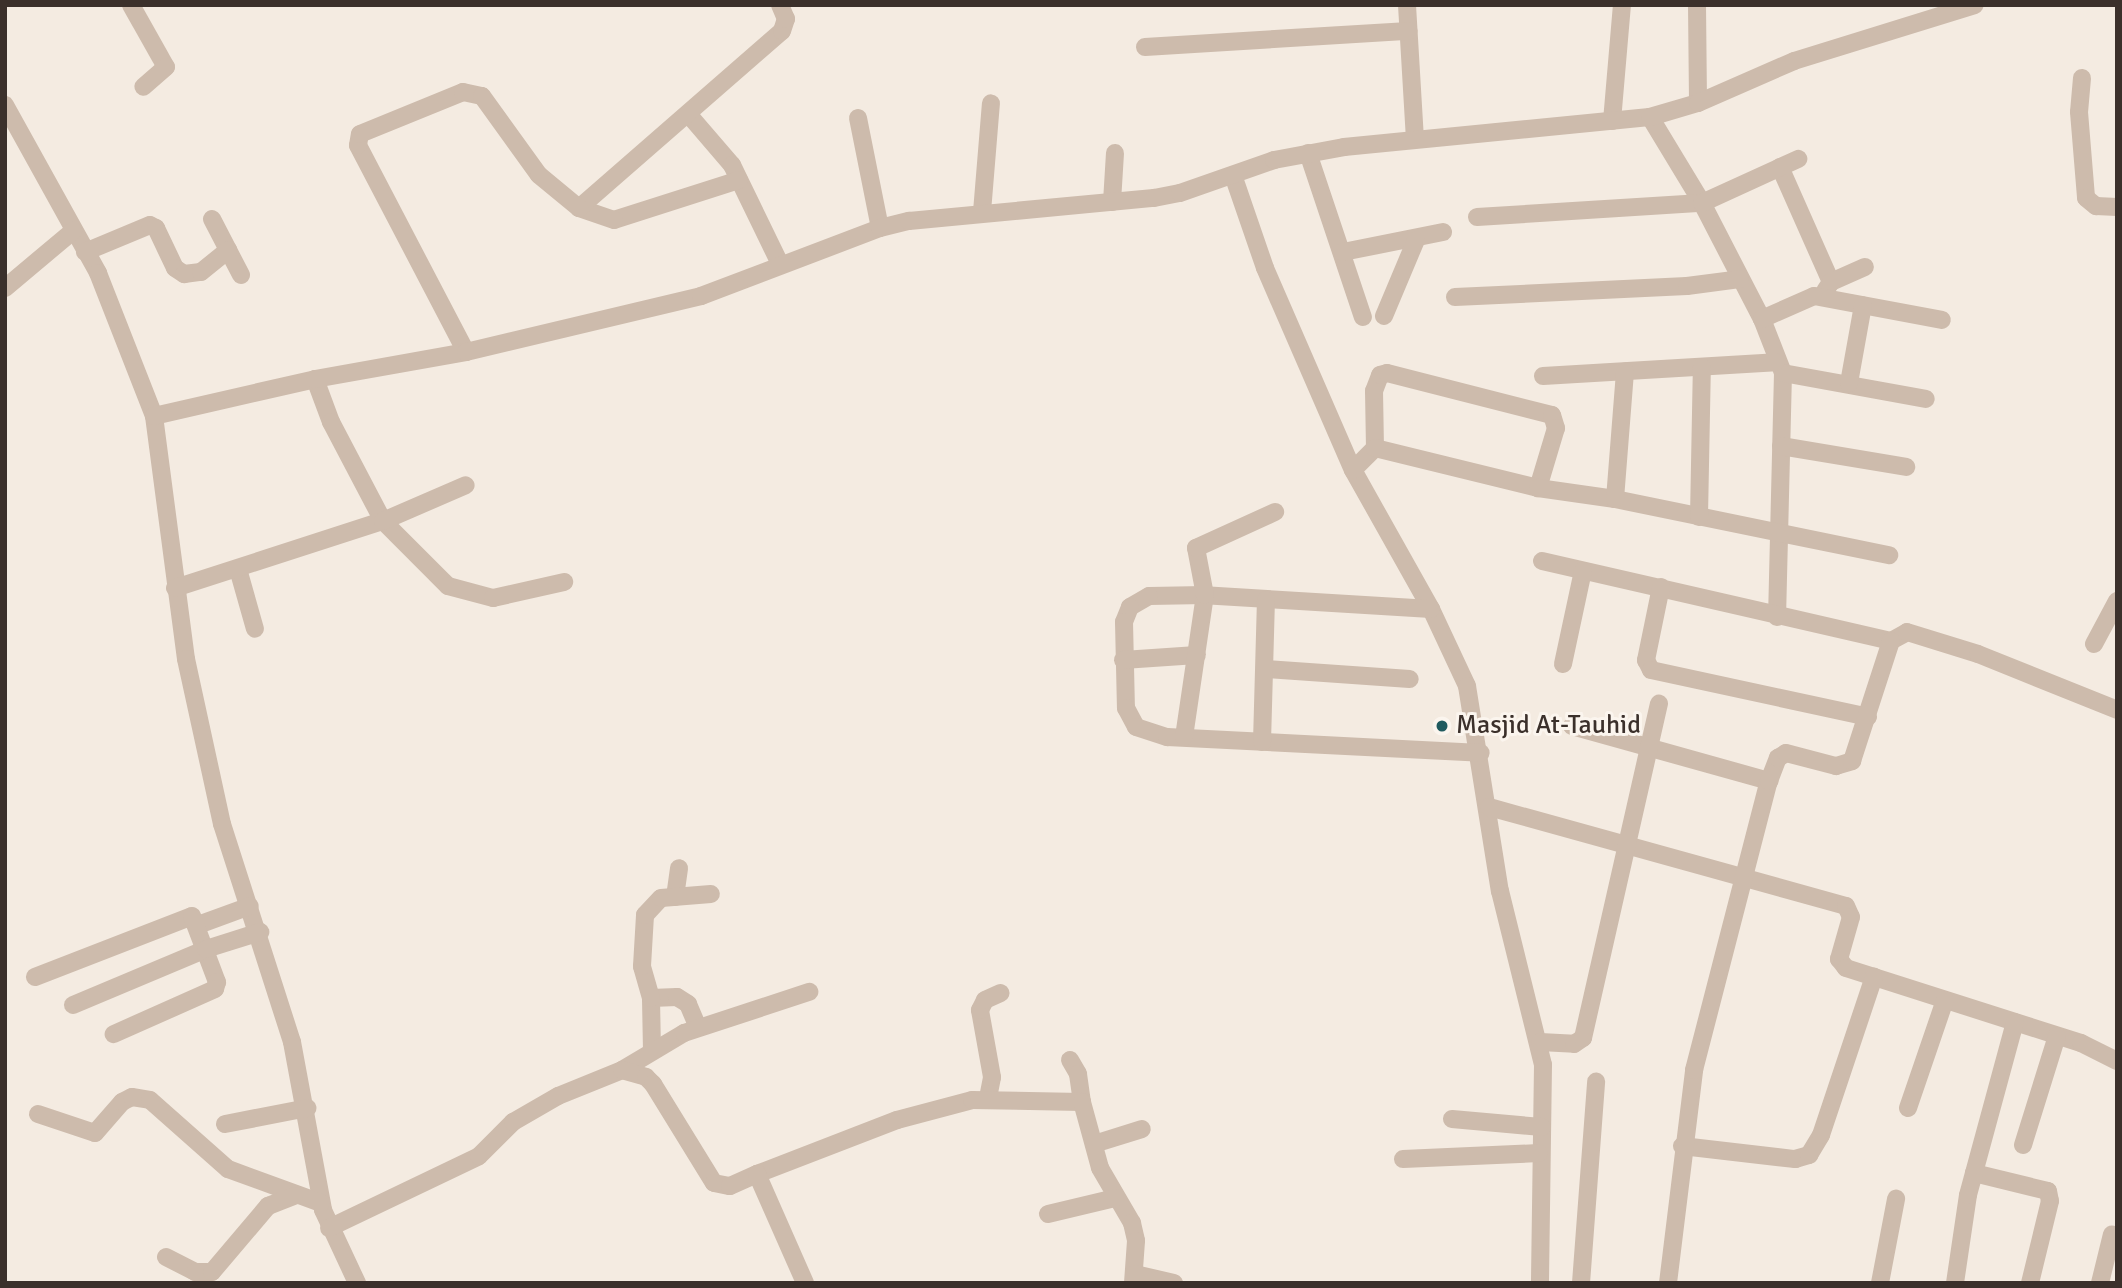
<!DOCTYPE html>
<style>
body{margin:0}
#map{position:relative;width:2122px;height:1288px;overflow:hidden;background:#f4ebe1;font-family:Signika,sans-serif}
div>[style]{position:absolute}
.minor>*{height:18px;margin:-9px;padding:0 9px;transform-origin:9px;border-radius:9px;background:#cdbbac}
.dots>*{width:19px;height:19px;translate:-50% -50%;box-sizing:border-box;border:4px solid #fbf5ee;border-radius:50%}
span{translate:-50% -50%;white-space:nowrap;text-align:center;line-height:1.15;-webkit-text-stroke:6px #fbf5ee;paint-order:stroke}
.poi-label{font-size:26px;color:#3b302b}
.left{translate:0 -50%;text-align:left}
.frame{position:absolute;inset:0;border:7px solid #3b302b;pointer-events:none}
</style>
<div id="map">
<div class="minor">
<div style="left:131px;top:5px;width:71px;rotate:60.6deg"></div>
<div style="left:166px;top:67px;width:30px;rotate:139deg"></div>
<div style="left:1407px;top:5px;width:133px;rotate:86.6deg"></div>
<div style="left:1697px;top:5px;width:98px;rotate:89.4deg"></div>
<div style="left:1145px;top:47px;width:264px;rotate:-3.5deg"></div>
<div style="left:2082px;top:78px;width:34px;rotate:95deg"></div>
<div style="left:2079px;top:112px;width:86px;rotate:85.3deg"></div>
<div style="left:2086px;top:198px;width:13px;rotate:39deg"></div>
<div style="left:2096px;top:206px;width:21px;rotate:3deg"></div>
<div style="left:5px;top:105px;width:192px;rotate:61deg"></div>
<div style="left:98px;top:273px;width:154px;rotate:68.6deg"></div>
<div style="left:154px;top:416px;width:245px;rotate:82.5deg"></div>
<div style="left:186px;top:659px;width:169px;rotate:77.7deg"></div>
<div style="left:222px;top:824px;width:229px;rotate:72.2deg"></div>
<div style="left:292px;top:1042px;width:171px;rotate:79.5deg"></div>
<div style="left:323px;top:1210px;width:81px;rotate:65deg"></div>
<div style="left:689px;top:115px;width:66px;rotate:49.3deg"></div>
<div style="left:732px;top:165px;width:110px;rotate:64.1deg"></div>
<div style="left:1650px;top:117px;width:100px;rotate:58.8deg"></div>
<div style="left:1702px;top:203px;width:131px;rotate:62.7deg"></div>
<div style="left:1762px;top:319px;width:58px;rotate:68.7deg"></div>
<div style="left:1783px;top:373px;width:244px;rotate:91.4deg"></div>
<div style="left:858px;top:118px;width:112px;rotate:78.7deg"></div>
<div style="left:1612px;top:121px;width:116px;rotate:-85.1deg"></div>
<div style="left:1308px;top:153px;width:173px;rotate:71.5deg"></div>
<div style="left:1780px;top:167px;width:126px;rotate:66.1deg"></div>
<div style="left:1233px;top:175px;width:98px;rotate:71deg"></div>
<div style="left:1265px;top:268px;width:220px;rotate:66.5deg"></div>
<div style="left:1353px;top:470px;width:159px;rotate:60.7deg"></div>
<div style="left:1431px;top:609px;width:85px;rotate:64.9deg"></div>
<div style="left:1467px;top:686px;width:208px;rotate:80.9deg"></div>
<div style="left:1500px;top:891px;width:179px;rotate:76.1deg"></div>
<div style="left:1543px;top:1065px;width:218px;rotate:90.8deg"></div>
<div style="left:739px;top:180px;width:131px;rotate:162.3deg"></div>
<div style="left:614px;top:220px;width:37px;rotate:-161deg"></div>
<div style="left:579px;top:208px;width:269px;rotate:-41.1deg"></div>
<div style="left:782px;top:31px;width:13px;rotate:-72deg"></div>
<div style="left:786px;top:19px;width:15px;rotate:-113deg"></div>
<div style="left:1112px;top:202px;width:49px;rotate:-86.5deg"></div>
<div style="left:982px;top:212px;width:109px;rotate:-85.3deg"></div>
<div style="left:1477px;top:217px;width:225px;rotate:-3.6deg"></div>
<div style="left:1702px;top:203px;width:106px;rotate:-24.6deg"></div>
<div style="left:212px;top:219px;width:63px;rotate:62.6deg"></div>
<div style="left:85px;top:252px;width:70px;rotate:-22.6deg"></div>
<div style="left:150px;top:225px;width:7px;rotate:27deg"></div>
<div style="left:156px;top:228px;width:44px;rotate:64.6deg"></div>
<div style="left:175px;top:268px;width:11px;rotate:34deg"></div>
<div style="left:184px;top:274px;width:17px;rotate:-7deg"></div>
<div style="left:201px;top:272px;width:35px;rotate:-39deg"></div>
<div style="left:1343px;top:252px;width:102px;rotate:-11.3deg"></div>
<div style="left:5px;top:288px;width:89px;rotate:-40deg"></div>
<div style="left:1825px;top:291px;width:11px;rotate:-56deg"></div>
<div style="left:1831px;top:282px;width:37px;rotate:-24deg"></div>
<div style="left:1455px;top:297px;width:232px;rotate:-2.7deg"></div>
<div style="left:1687px;top:286px;width:53px;rotate:-7.5deg"></div>
<div style="left:1384px;top:316px;width:82px;rotate:-67.2deg"></div>
<div style="left:1762px;top:319px;width:57px;rotate:-23.9deg"></div>
<div style="left:1814px;top:296px;width:130px;rotate:10.6deg"></div>
<div style="left:466px;top:352px;width:233px;rotate:-117.6deg"></div>
<div style="left:358px;top:145px;width:11px;rotate:-80deg"></div>
<div style="left:360px;top:134px;width:111px;rotate:-22.2deg"></div>
<div style="left:463px;top:92px;width:19px;rotate:12deg"></div>
<div style="left:482px;top:96px;width:97px;rotate:54.2deg"></div>
<div style="left:539px;top:175px;width:52px;rotate:39.5deg"></div>
<div style="left:1783px;top:373px;width:145px;rotate:10.3deg"></div>
<div style="left:1543px;top:376px;width:233px;rotate:-3.4deg"></div>
<div style="left:315px;top:379px;width:46px;rotate:69.6deg"></div>
<div style="left:331px;top:422px;width:112px;rotate:62.3deg"></div>
<div style="left:383px;top:521px;width:92px;rotate:45deg"></div>
<div style="left:448px;top:586px;width:47px;rotate:14.9deg"></div>
<div style="left:493px;top:598px;width:73px;rotate:-12.7deg"></div>
<div style="left:1849px;top:383px;width:79px;rotate:-79.8deg"></div>
<div style="left:154px;top:416px;width:165px;rotate:-12.9deg"></div>
<div style="left:315px;top:379px;width:153px;rotate:-10.1deg"></div>
<div style="left:466px;top:352px;width:242px;rotate:-13.4deg"></div>
<div style="left:701px;top:296px;width:191px;rotate:-20.8deg"></div>
<div style="left:880px;top:228px;width:30px;rotate:-14deg"></div>
<div style="left:909px;top:221px;width:246px;rotate:-5.4deg"></div>
<div style="left:1154px;top:198px;width:26px;rotate:-11deg"></div>
<div style="left:1180px;top:193px;width:100px;rotate:-19.3deg"></div>
<div style="left:1274px;top:160px;width:71px;rotate:-10.5deg"></div>
<div style="left:1344px;top:147px;width:307px;rotate:-5.6deg"></div>
<div style="left:1650px;top:117px;width:50px;rotate:-16.3deg"></div>
<div style="left:1698px;top:103px;width:105px;rotate:-23.6deg"></div>
<div style="left:1794px;top:61px;width:189px;rotate:-17.2deg"></div>
<div style="left:1781px;top:446px;width:127px;rotate:9.5deg"></div>
<div style="left:1375px;top:448px;width:57px;rotate:-91deg"></div>
<div style="left:1374px;top:391px;width:17px;rotate:-69deg"></div>
<div style="left:1380px;top:375px;width:7px;rotate:-16deg"></div>
<div style="left:1387px;top:373px;width:170px;rotate:14.3deg"></div>
<div style="left:1552px;top:415px;width:14px;rotate:73deg"></div>
<div style="left:1556px;top:428px;width:63px;rotate:106.7deg"></div>
<div style="left:1353px;top:470px;width:31px;rotate:-45deg"></div>
<div style="left:1375px;top:448px;width:168px;rotate:13.8deg"></div>
<div style="left:1538px;top:488px;width:78px;rotate:8.1deg"></div>
<div style="left:1615px;top:499px;width:280px;rotate:11.6deg"></div>
<div style="left:1615px;top:499px;width:128px;rotate:-85.5deg"></div>
<div style="left:1699px;top:517px;width:150px;rotate:-88.9deg"></div>
<div style="left:1542px;top:561px;width:358px;rotate:12.9deg"></div>
<div style="left:1891px;top:641px;width:18px;rotate:-29deg"></div>
<div style="left:1907px;top:632px;width:74px;rotate:17.2deg"></div>
<div style="left:1978px;top:654px;width:150px;rotate:21.9deg"></div>
<div style="left:238px;top:569px;width:62px;rotate:74.2deg"></div>
<div style="left:1661px;top:587px;width:75px;rotate:101.6deg"></div>
<div style="left:1646px;top:660px;width:11px;rotate:63deg"></div>
<div style="left:1651px;top:670px;width:222px;rotate:12.2deg"></div>
<div style="left:175px;top:588px;width:219px;rotate:-17.9deg"></div>
<div style="left:383px;top:521px;width:90px;rotate:-23.4deg"></div>
<div style="left:1431px;top:609px;width:226px;rotate:-176.5deg"></div>
<div style="left:1205px;top:595px;width:56px;rotate:179deg"></div>
<div style="left:1149px;top:596px;width:22px;rotate:150deg"></div>
<div style="left:1130px;top:607px;width:16px;rotate:112deg"></div>
<div style="left:1124px;top:622px;width:86px;rotate:88.7deg"></div>
<div style="left:1126px;top:708px;width:21px;rotate:62deg"></div>
<div style="left:1136px;top:727px;width:33px;rotate:18deg"></div>
<div style="left:1167px;top:737px;width:314px;rotate:2.9deg"></div>
<div style="left:2094px;top:644px;width:49px;rotate:-61.9deg"></div>
<div style="left:1123px;top:660px;width:74px;rotate:-3.9deg"></div>
<div style="left:1563px;top:664px;width:95px;rotate:-77.9deg"></div>
<div style="left:1266px;top:669px;width:144px;rotate:4deg"></div>
<div style="left:1572px;top:726px;width:205px;rotate:15.6deg"></div>
<div style="left:1184px;top:737px;width:144px;rotate:-81.6deg"></div>
<div style="left:1205px;top:595px;width:48px;rotate:-100.8deg"></div>
<div style="left:1196px;top:548px;width:87px;rotate:-24.5deg"></div>
<div style="left:1262px;top:742px;width:142px;rotate:-88.4deg"></div>
<div style="left:1489px;top:807px;width:370px;rotate:15.5deg"></div>
<div style="left:1846px;top:906px;width:12px;rotate:66deg"></div>
<div style="left:1851px;top:917px;width:44px;rotate:105.9deg"></div>
<div style="left:1839px;top:959px;width:11px;rotate:52deg"></div>
<div style="left:1846px;top:968px;width:247px;rotate:17.7deg"></div>
<div style="left:2081px;top:1043px;width:40px;rotate:26.6deg"></div>
<div style="left:675px;top:897px;width:29px;rotate:-82deg"></div>
<div style="left:198px;top:925px;width:55px;rotate:-20.1deg"></div>
<div style="left:35px;top:977px;width:168px;rotate:-21.2deg"></div>
<div style="left:192px;top:916px;width:71px;rotate:69.3deg"></div>
<div style="left:217px;top:982px;width:7px;rotate:106deg"></div>
<div style="left:215px;top:989px;width:111px;rotate:156deg"></div>
<div style="left:651px;top:998px;width:26px;rotate:-2deg"></div>
<div style="left:677px;top:997px;width:13px;rotate:32deg"></div>
<div style="left:688px;top:1004px;width:25px;rotate:67deg"></div>
<div style="left:73px;top:1005px;width:144px;rotate:-22.8deg"></div>
<div style="left:206px;top:949px;width:57px;rotate:-17.5deg"></div>
<div style="left:1540px;top:1042px;width:34px;rotate:3deg"></div>
<div style="left:1574px;top:1044px;width:11px;rotate:-34deg"></div>
<div style="left:1583px;top:1038px;width:343px;rotate:-77.2deg"></div>
<div style="left:652px;top:1051px;width:53px;rotate:-91.1deg"></div>
<div style="left:651px;top:998px;width:33px;rotate:-106deg"></div>
<div style="left:642px;top:966px;width:51px;rotate:-86.6deg"></div>
<div style="left:645px;top:915px;width:23px;rotate:-47deg"></div>
<div style="left:661px;top:898px;width:50px;rotate:-4.6deg"></div>
<div style="left:1070px;top:1060px;width:16px;rotate:60deg"></div>
<div style="left:1078px;top:1074px;width:28px;rotate:82deg"></div>
<div style="left:622px;top:1070px;width:72px;rotate:-30.8deg"></div>
<div style="left:684px;top:1033px;width:132px;rotate:-18.2deg"></div>
<div style="left:988px;top:1098px;width:21px;rotate:-79deg"></div>
<div style="left:992px;top:1077px;width:68px;rotate:-100.2deg"></div>
<div style="left:980px;top:1010px;width:11px;rotate:-63deg"></div>
<div style="left:985px;top:1000px;width:17px;rotate:-24deg"></div>
<div style="left:1908px;top:1108px;width:114px;rotate:-71.1deg"></div>
<div style="left:38px;top:1114px;width:60px;rotate:18.4deg"></div>
<div style="left:95px;top:1133px;width:41px;rotate:-48.9deg"></div>
<div style="left:122px;top:1102px;width:11px;rotate:-27deg"></div>
<div style="left:132px;top:1097px;width:18px;rotate:9deg"></div>
<div style="left:150px;top:1100px;width:104px;rotate:41.5deg"></div>
<div style="left:228px;top:1169px;width:99px;rotate:20.1deg"></div>
<div style="left:1452px;top:1119px;width:90px;rotate:5.1deg"></div>
<div style="left:225px;top:1124px;width:84px;rotate:-11deg"></div>
<div style="left:1094px;top:1144px;width:50px;rotate:-17.4deg"></div>
<div style="left:2023px;top:1145px;width:114px;rotate:-72.7deg"></div>
<div style="left:1682px;top:1146px;width:114px;rotate:6.6deg"></div>
<div style="left:1795px;top:1159px;width:15px;rotate:-16deg"></div>
<div style="left:1809px;top:1155px;width:23px;rotate:-59deg"></div>
<div style="left:1821px;top:1135px;width:167px;rotate:-71.5deg"></div>
<div style="left:1403px;top:1159px;width:136px;rotate:-2.5deg"></div>
<div style="left:1974px;top:1173px;width:76px;rotate:13.7deg"></div>
<div style="left:2048px;top:1191px;width:10px;rotate:79deg"></div>
<div style="left:2050px;top:1201px;width:84px;rotate:103.7deg"></div>
<div style="left:757px;top:1174px;width:150px;rotate:-21.1deg"></div>
<div style="left:897px;top:1120px;width:78px;rotate:-14.9deg"></div>
<div style="left:972px;top:1100px;width:110px;rotate:1deg"></div>
<div style="left:1082px;top:1102px;width:68px;rotate:74.7deg"></div>
<div style="left:1100px;top:1168px;width:64px;rotate:59.8deg"></div>
<div style="left:1132px;top:1223px;width:18px;rotate:77deg"></div>
<div style="left:1136px;top:1241px;width:42px;rotate:94.1deg"></div>
<div style="left:1048px;top:1214px;width:69px;rotate:-13.4deg"></div>
<div style="left:329px;top:1228px;width:166px;rotate:-25.6deg"></div>
<div style="left:479px;top:1156px;width:48px;rotate:-45deg"></div>
<div style="left:513px;top:1122px;width:52px;rotate:-30deg"></div>
<div style="left:558px;top:1096px;width:69px;rotate:-22.1deg"></div>
<div style="left:622px;top:1070px;width:25px;rotate:16deg"></div>
<div style="left:646px;top:1077px;width:10px;rotate:45deg"></div>
<div style="left:653px;top:1084px;width:116px;rotate:58.4deg"></div>
<div style="left:714px;top:1183px;width:16px;rotate:11deg"></div>
<div style="left:730px;top:1186px;width:30px;rotate:-24deg"></div>
<div style="left:757px;top:1174px;width:119px;rotate:66.2deg"></div>
<div style="left:166px;top:1257px;width:33px;rotate:27deg"></div>
<div style="left:195px;top:1272px;width:17px"></div>
<div style="left:212px;top:1272px;width:87px;rotate:-49.7deg"></div>
<div style="left:268px;top:1206px;width:28px;rotate:-21deg"></div>
<div style="left:1135px;top:1274px;width:40px;rotate:13deg"></div>
<div style="left:1581px;top:1283px;width:202px;rotate:-85.7deg"></div>
<div style="left:1668px;top:1283px;width:215px;rotate:-83deg"></div>
<div style="left:1694px;top:1070px;width:299px;rotate:-75.5deg"></div>
<div style="left:1769px;top:781px;width:25px;rotate:-69deg"></div>
<div style="left:1778px;top:758px;width:9px;rotate:-32deg"></div>
<div style="left:1786px;top:753px;width:52px;rotate:14.6deg"></div>
<div style="left:1836px;top:766px;width:17px;rotate:-17deg"></div>
<div style="left:1852px;top:761px;width:126px;rotate:-72deg"></div>
<div style="left:1880px;top:1283px;width:86px;rotate:-79.2deg"></div>
<div style="left:1955px;top:1283px;width:89px;rotate:-81.6deg"></div>
<div style="left:1968px;top:1195px;width:179px;rotate:-74.8deg"></div>
<div style="left:2100px;top:1283px;width:50px;rotate:-76.2deg"></div>
</div>
<div class="dots">
<div style="left:1442px;top:726px;background:#1f5a5e"></div>
</div>
<div class="poi-label">
<span class="left" style="left:1456px;top:726px">Masjid At-Tauhid</span>
</div>
<div class="frame"></div>
</div>
